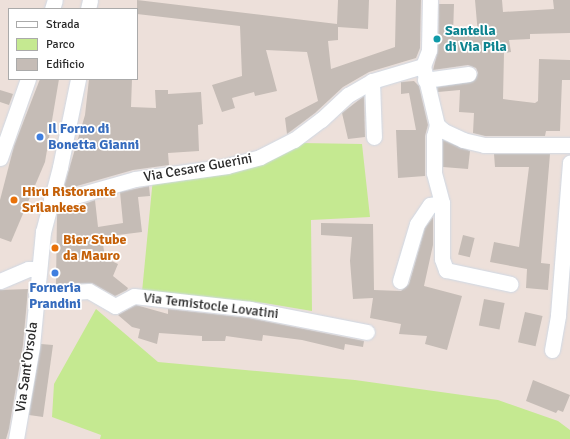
<!DOCTYPE html>
<style>
body{margin:0}
#map{position:relative;width:570px;height:439px;overflow:hidden;background:#ede0da;font-family:Signika,sans-serif}
div>[style]{position:absolute}
.green>*{inset:0;background:#c5e991}
.building>*{inset:0;background:#c5bcb6;transform-origin:0 0}
.roads{filter:drop-shadow(0 0 1px #cfd8e4) drop-shadow(0 0 1px #cfd8e4)}
.minor>*{height:15px;margin:-7.5px;padding:0 7.5px;transform-origin:7.5px;border-radius:7.5px;background:#fff}
.dots>*{width:11px;height:11px;translate:-50% -50%;box-sizing:border-box;border:2px solid #fff;border-radius:50%}
span{translate:-50% -50%;white-space:nowrap;text-align:center;line-height:1.15;-webkit-text-stroke:3.5px #fff;paint-order:stroke}
.culture-label{font-size:14px;color:#0d838f;font-weight:700}
.left{translate:0 -50%;text-align:left}
.shop-label{font-size:14px;color:#366cbe;font-weight:700}
.street-label{font-size:14px;color:#2a2a2a}
.food-label{font-size:14px;color:#c56008;font-weight:700}
.legend{position:absolute;left:8px;top:8px;width:130px;height:72px;box-sizing:border-box;background:#fff;border:1px solid #aaa;margin:0;padding:5px 7px;list-style:none;font-size:12px;color:#2a2a2a}
.legend li{display:flex;align-items:center;gap:8px;height:20px}
.legend b{width:20px;border:1px solid #aaa}
</style>
<div id="map">
<div class="green">
<div style="clip-path:polygon(301px 143px,362px 144px,370px 217px,311px 220px,312px 311px,264px 303px,142px 292px,153px 178px,221px 175px,248px 167px)"></div>
<div style="clip-path:polygon(96px 309px,158px 362px,355px 380px,498px 400px,558px 421px,570px 430px,570px 439px,100px 439px,101px 435px,52px 417px,54px 384px)"></div>
</div>
<div class="building">
<div style="clip-path:polygon(137px 0,337px 24px,338px 0,369px 0,368px 29px,338px 27px,338px 40px,328px 41px,331px 69px,395px 47px,396px 0,421px 0,420px 48px,416px 58px,369px 72px,343px 87px,315px 113px,287px 134px,285px 118px,318px 101px,307px 52px,266px 50px,277px 91px,255px 96px,254px 92px,232px 98px,235px 108px,222px 112px,212px 85px,242px 76px,240px 26px,137px 14px)"></div>
<div style="clip-path:polygon(475px 0,502px 0,503px 12px,554px 9px,553px 0,570px 0,570px 33px,530px 34px,530px 39px,509px 40px,511px 52px,504px 53px,503px 99px,535px 103px,538px 101px,539px 59px,570px 60px,570px 80px,562px 80px,560px 131px,546px 131px,545px 136px,485px 136px,473px 133px,474px 113px,459px 112px,460px 90px,438px 92px,437px 87px,474px 81px,478px 73px,476px 68px,468px 65px,433px 70px,438px 50px,439px 4px,454px 4px,453px 35px,478px 35px)"></div>
<div style="clip-path:polygon(40px 79px,59px 79px,45px 162px,11px 242px,0 238px,0 200px,14px 146px)"></div>
<div style="clip-path:polygon(89px 79px,132px 79px,131px 107px,156px 108px,155px 90px,168px 90px,168px 94px,201px 92px,203px 124px,198px 125px,199px 151px,168px 153px,169px 165px,133px 170px,63px 190px,85px 115px)"></div>
<div style="clip-path:polygon(414px 81px,419px 86px,428px 125px,425px 136px,425px 176px,398px 178px,396px 130px,416px 130px,409px 93px,401px 94px,401px 82px)"></div>
<div style="clip-path:polygon(0 90px,13px 94px,9px 105px,0 102px)"></div>
<div style="clip-path:polygon(364px 96px,365px 137px,348px 139px,342px 113px)"></div>
<div style="clip-path:polygon(443px 140px,470px 151px,468px 169px,443px 167px)"></div>
<div style="clip-path:polygon(494px 154px,550px 154px,541px 263px,550px 264px,548px 290px,526px 288px,527px 269px,490px 262px,494px 242px,519px 247px,529px 167px,495px 167px)"></div>
<div style="clip-path:polygon(149px 186px,150px 196px,138px 197px,142px 232px,102px 237px,105px 258px,118px 264px,113px 276px,128px 288px,127px 290px,115px 296px,92px 283px,56px 284px,57px 214px,95px 200px,98px 227px,123px 223px,120px 192px)"></div>
<div style="clip-path:polygon(433px 217px,433px 245px,424px 286px,462px 296px,447px 350px,425px 344px,427px 336px,399px 334px,401px 324px,370px 318px,373px 298px,353px 299px,350px 261px,352px 237px,321px 235px,321px 223px,373px 224px,374px 290px,401px 291px,409px 284px,425px 228px)"></div>
<div style="left:463px;top:235px;width:12px;height:20px;rotate:14deg"></div>
<div style="clip-path:polygon(28px 289px,23px 345px,9px 429px,6px 439px,0 439px,0 290px)"></div>
<div style="left:484px;top:299px;width:21px;height:27px;rotate:11deg"></div>
<div style="clip-path:polygon(136px 305px,168px 314px,168px 309px,249px 318px,364px 341px,363px 347px,345px 344px,344px 350px,302px 340px,263px 335px,262px 341px,226px 336px,225px 341px,202px 341px,202px 336px,159px 333px,157px 344px,138px 338px,140px 329px,132px 327px,118px 315px)"></div>
<div style="left:525px;top:312px;width:18px;height:31px;rotate:13deg"></div>
<div style="clip-path:polygon(41px 344px,53px 345px,43px 417px,29px 415px)"></div>
<div style="clip-path:polygon(533px 380px,570px 395px,563px 412px,558px 410px,556px 413px,526px 401px)"></div>
</div>
<div class="roads">
<div class="minor">
<div style="left:52px;top:9px;width:9px;rotate:-72deg"></div>
<div style="left:88px;top:9px;width:9px;rotate:-77deg"></div>
<div style="left:423px;top:66px;width:61px;rotate:76.7deg"></div>
<div style="left:437px;top:125px;width:9px;rotate:41deg"></div>
<div style="left:444px;top:131px;width:21px;rotate:25deg"></div>
<div style="left:463px;top:140px;width:22px;rotate:13deg"></div>
<div style="left:484px;top:145px;width:86px"></div>
<div style="left:423px;top:66px;width:17px;rotate:-69deg"></div>
<div style="left:429px;top:50px;width:50px;rotate:-88.9deg"></div>
<div style="left:425px;top:80px;width:44px;rotate:-7.8deg"></div>
<div style="left:372px;top:81px;width:56px;rotate:88deg"></div>
<div style="left:437px;top:125px;width:11px;rotate:105deg"></div>
<div style="left:434px;top:136px;width:37px;rotate:90deg"></div>
<div style="left:434px;top:173px;width:31px;rotate:75deg"></div>
<div style="left:442px;top:203px;width:56px;rotate:90deg"></div>
<div style="left:442px;top:259px;width:12px;rotate:70deg"></div>
<div style="left:446px;top:270px;width:66px;rotate:12.2deg"></div>
<div style="left:0;top:158px;width:84px;rotate:-70.5deg"></div>
<div style="left:51px;top:199px;width:10px;rotate:6deg"></div>
<div style="left:61px;top:200px;width:77px;rotate:-15.8deg"></div>
<div style="left:135px;top:179px;width:93px;rotate:-8deg"></div>
<div style="left:227px;top:166px;width:34px;rotate:-15deg"></div>
<div style="left:260px;top:157px;width:38px;rotate:-27deg"></div>
<div style="left:294px;top:140px;width:34px;rotate:-37deg"></div>
<div style="left:321px;top:120px;width:37px;rotate:-43deg"></div>
<div style="left:348px;top:95px;width:28px;rotate:-30deg"></div>
<div style="left:372px;top:81px;width:53px;rotate:-16.4deg"></div>
<div style="left:0;top:281px;width:30px;rotate:-23deg"></div>
<div style="left:28px;top:269px;width:10px"></div>
<div style="left:400px;top:281px;width:59px;rotate:-73.4deg"></div>
<div style="left:417px;top:224px;width:23px;rotate:-56deg"></div>
<div style="left:430px;top:205px;width:12px;rotate:-9deg"></div>
<div style="left:36px;top:294px;width:53px;rotate:-3.2deg"></div>
<div style="left:89px;top:291px;width:30px;rotate:30deg"></div>
<div style="left:115px;top:306px;width:21px;rotate:-28deg"></div>
<div style="left:134px;top:296px;width:117px;rotate:6.4deg"></div>
<div style="left:250px;top:309px;width:119px;rotate:11.1deg"></div>
<div style="left:552px;top:350px;width:36px;rotate:-80deg"></div>
<div style="left:558px;top:315px;width:153px;rotate:-85.5deg"></div>
<div style="left:16px;top:439px;width:94px;rotate:-80.2deg"></div>
<div style="left:32px;top:346px;width:115px;rotate:-84.5deg"></div>
<div style="left:43px;top:232px;width:67px;rotate:-75.3deg"></div>
<div style="left:60px;top:167px;width:90px;rotate:-78.4deg"></div>
</div>
</div>
<div class="dots">
<div style="left:437px;top:39px;background:#0f9aa8"></div>
<div style="left:40px;top:137px;background:#3f7fe0"></div>
<div style="left:14px;top:200px;background:#e8710a"></div>
<div style="left:55px;top:248px;background:#e8710a"></div>
<div style="left:55px;top:273px;background:#3f7fe0"></div>
</div>
<div class="culture-label">
<span class="left" style="left:445px;top:39px">Santella<br>di Via Pila</span>
</div>
<div class="shop-label">
<span class="left" style="left:48px;top:137px">Il Forno di<br>Bonetta Gianni</span>
<span style="left:55px;top:296px">Forneria<br>Prandini</span>
</div>
<div class="street-label">
<span style="left:198px;top:168px;rotate:-10deg">Via Cesare Guerini</span>
<span style="left:211px;top:306px;rotate:7deg">Via Temistocle Lovatini</span>
<span style="left:27px;top:367px;rotate:-82deg">Via Sant'Orsola</span>
</div>
<div class="food-label">
<span class="left" style="left:22px;top:200px">Hiru Ristorante<br>Srilankese</span>
<span class="left" style="left:63px;top:248px">Bier Stube<br>da Mauro</span>
</div>
<ul class="legend">
<li><b style="height:5px;background:#fff"></b>Strada</li>
<li><b style="height:11px;background:#c5e991"></b>Parco</li>
<li><b style="height:11px;background:#c5bcb6"></b>Edificio</li>
</ul>
</div>
